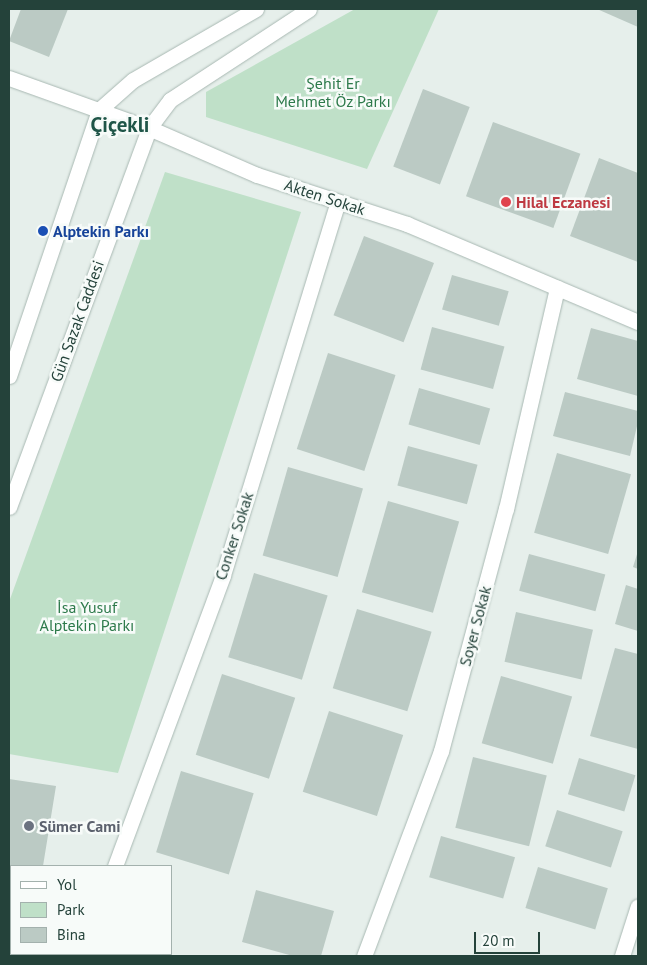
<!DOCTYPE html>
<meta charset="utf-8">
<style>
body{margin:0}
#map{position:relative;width:647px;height:965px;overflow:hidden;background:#e6efeb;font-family:"PT Sans",sans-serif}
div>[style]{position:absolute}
.green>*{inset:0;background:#bfe0c8}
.building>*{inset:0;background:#bbcac4;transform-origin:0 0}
.roads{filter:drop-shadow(0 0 1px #a8b8b2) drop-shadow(0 0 1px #a8b8b2)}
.pedestrian>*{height:12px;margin:-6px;padding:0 6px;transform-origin:6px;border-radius:6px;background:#fff}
.minor>*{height:15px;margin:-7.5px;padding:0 7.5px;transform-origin:7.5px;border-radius:7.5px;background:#fff}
.tertiary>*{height:15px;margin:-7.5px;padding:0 7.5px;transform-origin:7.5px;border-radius:7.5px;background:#fff}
.secondary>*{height:15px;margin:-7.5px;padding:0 7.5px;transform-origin:7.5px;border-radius:7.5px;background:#fff}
.dots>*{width:14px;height:14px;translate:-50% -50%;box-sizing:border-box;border:2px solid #f7fbf9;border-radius:50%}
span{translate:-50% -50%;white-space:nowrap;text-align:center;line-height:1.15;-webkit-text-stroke:5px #f7fbf9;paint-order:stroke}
.park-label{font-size:16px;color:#2d7a4b}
.street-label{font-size:16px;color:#24423a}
.health-label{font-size:16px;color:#be3a42;font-weight:700}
.left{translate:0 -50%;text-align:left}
.transit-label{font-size:16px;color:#164399;font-weight:700}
.worship-label{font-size:16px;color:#5b616d;font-weight:700}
.district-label{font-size:21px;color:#1f5548;font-weight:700}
.frame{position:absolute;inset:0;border:10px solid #24423a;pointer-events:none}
.legend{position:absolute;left:10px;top:865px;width:162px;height:90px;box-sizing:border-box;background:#f7fbf9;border:1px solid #a3b1ad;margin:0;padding:6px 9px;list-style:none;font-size:15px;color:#24423a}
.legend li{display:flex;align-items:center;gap:10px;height:25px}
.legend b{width:25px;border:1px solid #a3b1ad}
.scale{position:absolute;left:474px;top:932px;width:66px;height:22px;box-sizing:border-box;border:2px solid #24423a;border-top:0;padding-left:6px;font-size:15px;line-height:18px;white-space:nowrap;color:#24423a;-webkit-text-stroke:4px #f7fbf9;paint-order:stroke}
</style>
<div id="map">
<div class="green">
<div style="clip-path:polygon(355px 9px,439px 9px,367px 169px,206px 117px,206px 92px)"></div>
<div style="clip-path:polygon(165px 172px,301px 212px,118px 773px,9px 754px,9px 602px)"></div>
</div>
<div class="building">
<div style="clip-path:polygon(21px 9px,68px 9px,49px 57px,9px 41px)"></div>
<div style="clip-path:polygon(597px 9px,638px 9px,638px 27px)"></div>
<div style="left:423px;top:89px;width:50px;height:83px;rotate:21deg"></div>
<div style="left:493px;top:122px;width:93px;height:79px;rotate:20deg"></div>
<div style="clip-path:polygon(599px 158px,638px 173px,638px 262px,570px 236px)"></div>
<div style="left:364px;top:236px;width:75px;height:85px;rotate:21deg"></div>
<div style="left:452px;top:275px;width:59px;height:36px;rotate:16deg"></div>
<div style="left:432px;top:327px;width:75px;height:44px;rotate:15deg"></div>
<div style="clip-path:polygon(591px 328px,638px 341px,638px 396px,577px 379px)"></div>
<div style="left:328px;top:353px;width:71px;height:101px;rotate:18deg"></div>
<div style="left:419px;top:388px;width:74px;height:38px;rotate:16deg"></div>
<div style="clip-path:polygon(565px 392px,638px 411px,638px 422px,630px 456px,553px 436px)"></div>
<div style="left:408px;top:446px;width:72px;height:41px;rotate:15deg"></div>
<div style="left:557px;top:453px;width:77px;height:83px;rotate:16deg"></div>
<div style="left:288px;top:467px;width:78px;height:92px;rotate:16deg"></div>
<div style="left:388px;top:501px;width:74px;height:95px;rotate:16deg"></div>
<div style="clip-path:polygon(638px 551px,638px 569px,633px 567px)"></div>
<div style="left:529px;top:554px;width:79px;height:38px;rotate:15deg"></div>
<div style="left:254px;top:573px;width:77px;height:88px;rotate:17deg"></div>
<div style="clip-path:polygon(626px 585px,638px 589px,638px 631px,615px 624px)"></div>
<div style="left:357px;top:609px;width:78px;height:83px;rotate:17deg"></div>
<div style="left:516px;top:612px;width:79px;height:51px;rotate:13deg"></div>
<div style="clip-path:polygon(615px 648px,638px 654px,638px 749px,590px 736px)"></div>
<div style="left:222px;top:674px;width:77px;height:85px;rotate:18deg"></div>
<div style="left:501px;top:676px;width:74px;height:70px;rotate:16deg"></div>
<div style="left:329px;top:711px;width:78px;height:85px;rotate:18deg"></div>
<div style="left:473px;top:757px;width:76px;height:73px;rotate:14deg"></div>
<div style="left:579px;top:758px;width:59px;height:38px;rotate:17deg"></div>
<div style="left:181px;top:771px;width:76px;height:85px;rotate:17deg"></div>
<div style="clip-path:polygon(9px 779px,56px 786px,43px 866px,11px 866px,11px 905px,9px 905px)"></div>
<div style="left:557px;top:810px;width:69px;height:38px;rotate:18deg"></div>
<div style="left:441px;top:836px;width:77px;height:43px;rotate:16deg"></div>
<div style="left:538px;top:867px;width:73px;height:43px;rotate:17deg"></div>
<div style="clip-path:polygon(256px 890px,334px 911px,321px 956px,293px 956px,242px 942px)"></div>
<div style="clip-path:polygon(9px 945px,11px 946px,11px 954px,50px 954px,53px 956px,9px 956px)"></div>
</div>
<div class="roads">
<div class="pedestrian">
<div style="left:82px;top:956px;width:2px;rotate:-63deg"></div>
</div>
<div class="minor">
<div style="left:9px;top:78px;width:149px;rotate:19.7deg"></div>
<div style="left:149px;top:128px;width:118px;rotate:23.5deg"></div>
<div style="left:257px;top:175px;width:158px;rotate:18.1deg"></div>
<div style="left:407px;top:224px;width:251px;rotate:23deg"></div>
<div style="left:115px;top:866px;width:310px;rotate:-69.6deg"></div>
<div style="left:223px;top:575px;width:390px;rotate:-72.9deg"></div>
<div style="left:364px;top:956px;width:219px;rotate:-69.4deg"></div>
<div style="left:441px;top:751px;width:251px;rotate:-75deg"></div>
<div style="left:506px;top:509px;width:227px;rotate:-77deg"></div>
</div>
<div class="tertiary">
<div style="left:9px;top:928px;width:2px;rotate:27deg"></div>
<div style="left:126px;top:954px;width:9px;rotate:13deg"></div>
</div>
<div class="secondary">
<div style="left:9px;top:376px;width:281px;rotate:-71.3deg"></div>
<div style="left:99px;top:110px;width:45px;rotate:-41.4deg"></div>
<div style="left:133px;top:80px;width:142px;rotate:-30deg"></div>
<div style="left:9px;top:507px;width:404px;rotate:-69.7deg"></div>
<div style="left:149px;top:128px;width:35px;rotate:-53deg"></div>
<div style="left:170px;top:100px;width:166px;rotate:-33.2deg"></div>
<div style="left:622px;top:956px;width:52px;rotate:-72.3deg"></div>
</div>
</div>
<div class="dots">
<div style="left:506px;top:202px;background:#e0444e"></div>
<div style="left:43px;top:231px;background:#1a4fb4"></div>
<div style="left:29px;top:826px;background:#6b7280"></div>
</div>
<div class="park-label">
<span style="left:333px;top:92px">Şehit Er<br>Mehmet Öz Parkı</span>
<span style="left:87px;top:616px">İsa Yusuf<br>Alptekin Parkı</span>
</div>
<div class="street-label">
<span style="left:325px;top:197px;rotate:18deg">Akten Sokak</span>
<span style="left:77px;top:321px;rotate:-70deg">Gün Sazak Caddesi</span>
<span style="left:234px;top:536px;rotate:-72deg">Conker Sokak</span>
<span style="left:475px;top:626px;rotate:-75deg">Soyer Sokak</span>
</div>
<div class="health-label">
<span class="left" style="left:516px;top:202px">Hilal Eczanesi</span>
</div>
<div class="transit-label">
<span class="left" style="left:53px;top:231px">Alptekin Parkı</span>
</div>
<div class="worship-label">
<span class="left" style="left:39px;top:826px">Sümer Cami</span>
</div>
<div class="district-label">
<span style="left:120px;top:125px">Çiçekli</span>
</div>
<div class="frame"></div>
<ul class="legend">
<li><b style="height:6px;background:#fff"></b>Yol</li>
<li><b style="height:14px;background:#bfe0c8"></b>Park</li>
<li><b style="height:14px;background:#bbcac4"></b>Bina</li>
</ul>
<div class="scale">20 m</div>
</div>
